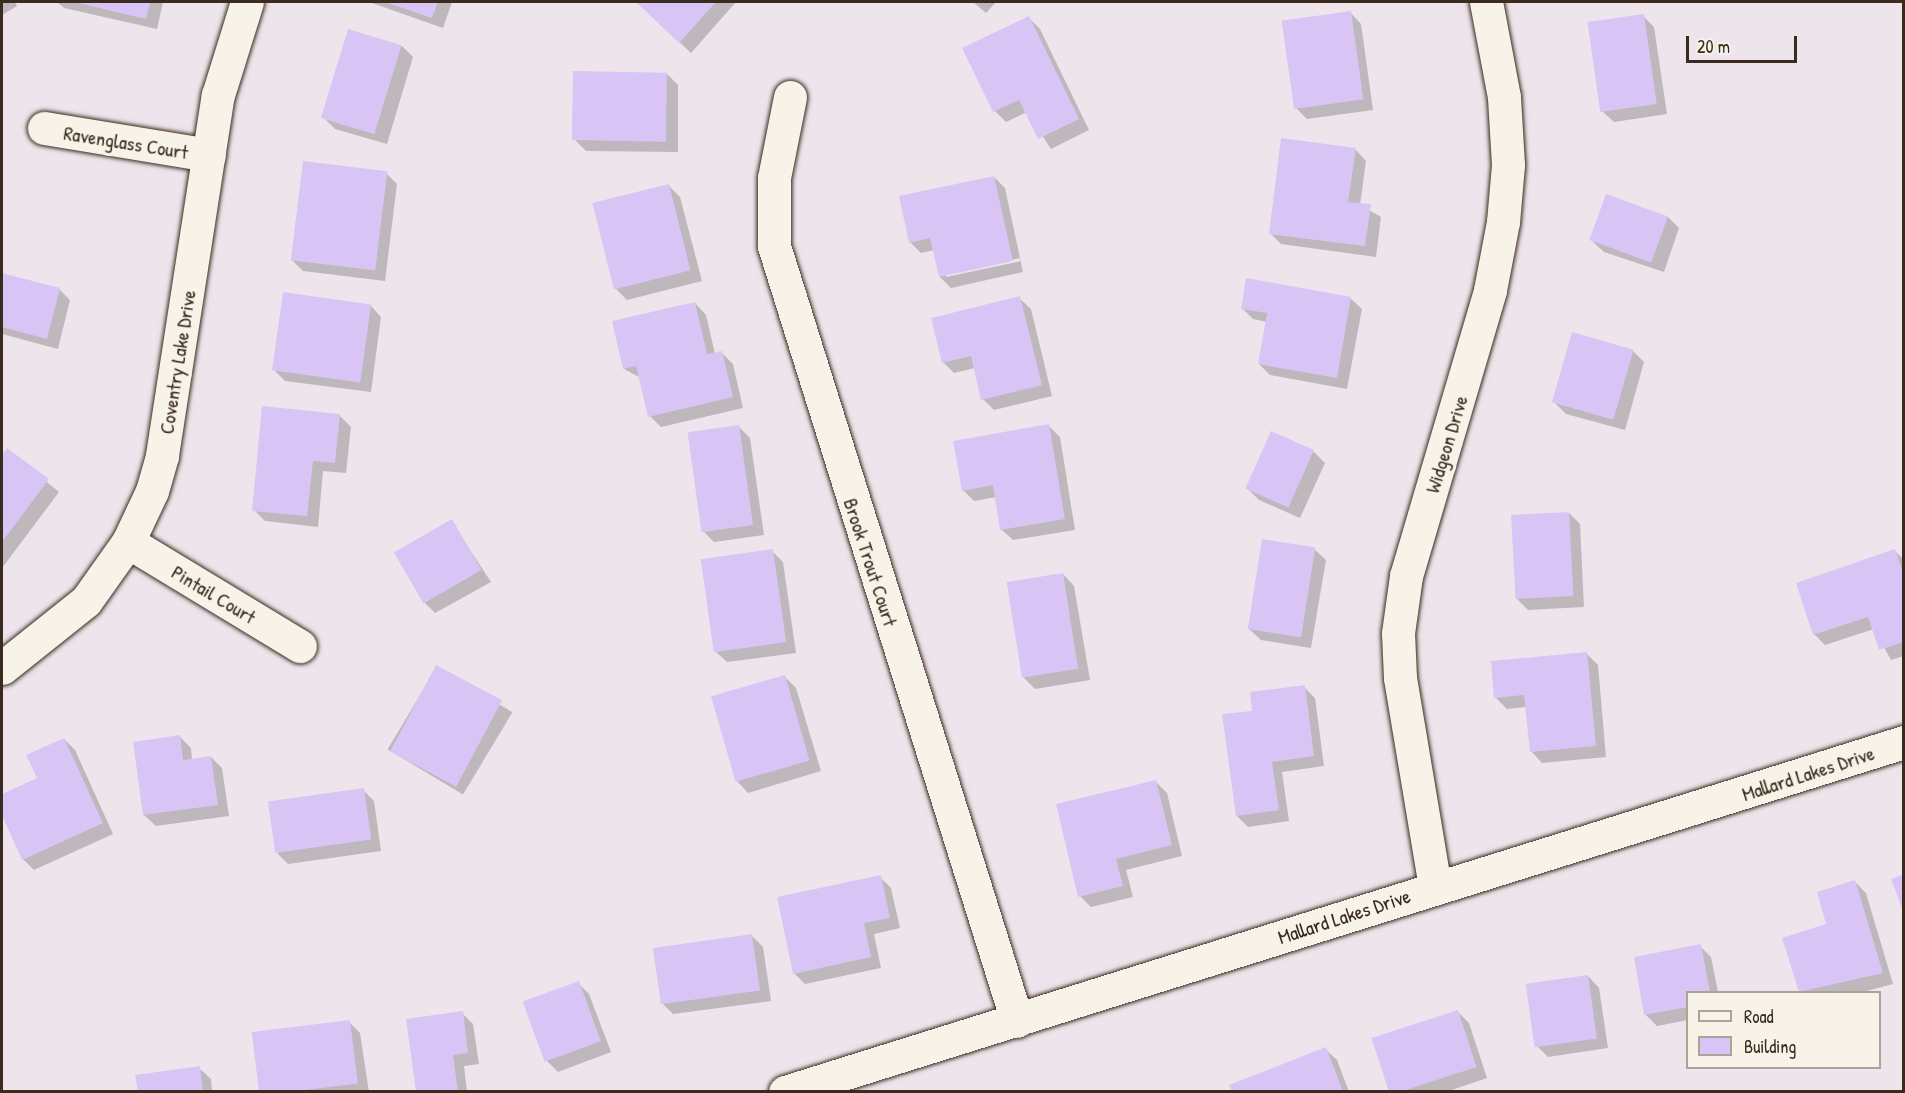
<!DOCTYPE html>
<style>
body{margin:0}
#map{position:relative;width:1905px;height:1093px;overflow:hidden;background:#eee5ec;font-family:"Patrick Hand",sans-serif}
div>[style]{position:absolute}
.shadow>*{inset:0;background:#0003;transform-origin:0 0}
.building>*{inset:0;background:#d8c5f6;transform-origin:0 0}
.roads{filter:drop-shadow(0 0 2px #3b2a1e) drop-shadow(0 0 2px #3b2a1e)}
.minor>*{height:33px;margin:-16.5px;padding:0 16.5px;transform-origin:16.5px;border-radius:16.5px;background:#f7f3e8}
span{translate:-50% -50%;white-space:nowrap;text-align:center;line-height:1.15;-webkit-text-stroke:6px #f7f3e8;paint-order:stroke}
.street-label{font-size:20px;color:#3b2a1e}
.frame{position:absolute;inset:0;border:3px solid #3b2a1e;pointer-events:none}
.legend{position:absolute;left:1686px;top:991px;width:195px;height:78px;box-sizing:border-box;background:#f7f3e8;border:2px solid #aca397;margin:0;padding:8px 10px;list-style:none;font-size:18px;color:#3b2a1e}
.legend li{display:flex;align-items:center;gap:12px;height:30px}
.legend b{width:30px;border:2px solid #aca397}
.scale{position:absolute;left:1686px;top:36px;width:111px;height:27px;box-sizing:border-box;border:3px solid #3b2a1e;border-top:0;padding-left:8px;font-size:18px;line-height:21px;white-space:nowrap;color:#3b2a1e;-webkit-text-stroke:4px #f7f3e8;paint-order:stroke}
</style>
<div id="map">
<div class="shadow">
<div style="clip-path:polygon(2px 2px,15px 2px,17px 6px,2px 15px)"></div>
<div style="clip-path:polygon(57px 2px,163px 2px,157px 29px,64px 8px)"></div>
<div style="clip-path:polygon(369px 2px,452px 2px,443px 28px)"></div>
<div style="clip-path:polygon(638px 2px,736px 2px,691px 53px)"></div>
<div style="clip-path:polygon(973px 2px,996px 2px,986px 13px)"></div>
<div style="clip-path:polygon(1350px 12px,1361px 24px,1373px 110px,1307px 119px,1296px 108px)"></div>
<div style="clip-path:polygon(1643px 16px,1654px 27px,1667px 114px,1614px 122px,1602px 111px)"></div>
<div style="clip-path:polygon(1029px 18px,1040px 29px,1089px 130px,1051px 149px,1027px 112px,1006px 122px,995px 111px,964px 49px)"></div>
<div style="clip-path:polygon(402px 46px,413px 57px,387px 144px,335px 129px,324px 118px)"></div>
<div style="clip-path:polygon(667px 74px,678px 85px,678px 152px,586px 151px,575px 140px)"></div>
<div style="clip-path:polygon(1355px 149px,1366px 161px,1360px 205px,1381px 217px,1376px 257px,1281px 244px,1270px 233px)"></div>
<div style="clip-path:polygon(386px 173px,397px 184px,385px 281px,303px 271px,292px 260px)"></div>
<div style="clip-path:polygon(evenodd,994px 177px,1005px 188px,1023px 272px,951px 288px,940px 277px,934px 250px,921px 253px,910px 242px,994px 177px,1020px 258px,1021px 261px,946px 277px,946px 274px,1020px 258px)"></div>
<div style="clip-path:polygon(669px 186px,680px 197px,702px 281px,627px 300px,616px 289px)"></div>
<div style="clip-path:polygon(1668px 217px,1679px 228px,1664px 272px,1604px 252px,1592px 241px)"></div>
<div style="clip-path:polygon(2px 275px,59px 289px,70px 300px,58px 349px,2px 334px)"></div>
<div style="clip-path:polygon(1019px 298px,1031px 309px,1052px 396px,994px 410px,983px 399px,975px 368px,954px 373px,943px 362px)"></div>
<div style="clip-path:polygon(1350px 298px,1362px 309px,1347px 389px,1270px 375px,1259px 364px,1267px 322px,1253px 319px,1242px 308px)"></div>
<div style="clip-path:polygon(695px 303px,706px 315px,715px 354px,721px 352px,733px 364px,743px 408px,661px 427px,650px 416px,641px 378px,624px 369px)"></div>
<div style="clip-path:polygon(370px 305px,381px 317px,371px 392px,285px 381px,274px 370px)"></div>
<div style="clip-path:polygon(1633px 351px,1644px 362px,1625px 430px,1566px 414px,1554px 402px)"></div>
<div style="clip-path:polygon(340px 416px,351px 427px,346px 473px,323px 471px,318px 527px,265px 521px,254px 510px)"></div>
<div style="clip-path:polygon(1049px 426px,1060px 437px,1075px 530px,1013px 540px,1001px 529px,996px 497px,974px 501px,963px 490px)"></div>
<div style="clip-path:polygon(739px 427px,750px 438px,764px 535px,714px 542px,703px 531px)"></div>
<div style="clip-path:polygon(1272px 433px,1314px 452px,1325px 463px,1300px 518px,1259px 500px,1248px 489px)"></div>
<div style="clip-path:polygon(7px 450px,59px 492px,2px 568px,2px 457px)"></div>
<div style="clip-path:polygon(1569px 513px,1580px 524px,1584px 607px,1528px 610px,1517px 599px)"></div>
<div style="clip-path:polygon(451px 521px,491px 582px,435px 613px,424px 602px)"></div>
<div style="clip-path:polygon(1314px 549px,1326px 560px,1311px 648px,1261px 640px,1249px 629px)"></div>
<div style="clip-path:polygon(772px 551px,783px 562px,796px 653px,727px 662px,715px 651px)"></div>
<div style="clip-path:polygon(1895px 551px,1904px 560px,1904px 656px,1891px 660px,1874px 629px,1825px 645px,1814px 634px)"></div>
<div style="clip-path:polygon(1063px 574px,1074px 586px,1090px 680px,1035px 689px,1024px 678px)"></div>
<div style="clip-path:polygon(1587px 654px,1598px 665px,1606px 757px,1542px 763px,1531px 751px,1527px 707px,1507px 709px,1496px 698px)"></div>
<div style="left:437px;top:667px;width:88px;height:96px;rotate:31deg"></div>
<div style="clip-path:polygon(785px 677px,796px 688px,821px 771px,748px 793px,737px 781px)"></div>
<div style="clip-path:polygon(1304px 687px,1315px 698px,1324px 766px,1282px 772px,1289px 821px,1248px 827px,1237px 816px,1254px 712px)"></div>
<div style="clip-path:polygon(180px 737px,191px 748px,192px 760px,211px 757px,222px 768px,229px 816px,156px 826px,144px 815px)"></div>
<div style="clip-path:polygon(64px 739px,75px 750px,113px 834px,34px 870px,23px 859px,2px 812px,2px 796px,39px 779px)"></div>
<div style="clip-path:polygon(1156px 782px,1167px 793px,1182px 856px,1126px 870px,1133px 897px,1091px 907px,1080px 896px)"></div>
<div style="clip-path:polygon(363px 790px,374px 801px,381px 851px,288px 864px,277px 853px)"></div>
<div style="clip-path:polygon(880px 877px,891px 888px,900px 928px,874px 934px,881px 968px,805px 984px,794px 973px)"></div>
<div style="clip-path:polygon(1855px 882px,1866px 893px,1893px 984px,1863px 992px,1800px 992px,1784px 939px,1828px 925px)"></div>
<div style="clip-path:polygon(752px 936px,763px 947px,771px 1001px,673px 1014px,662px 1003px)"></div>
<div style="clip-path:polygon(1700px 946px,1711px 957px,1718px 992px,1688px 992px,1688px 1020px,1657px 1026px,1646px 1015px,1635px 958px)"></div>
<div style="clip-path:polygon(1588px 976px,1599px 988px,1608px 1048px,1548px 1057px,1537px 1046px)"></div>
<div style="clip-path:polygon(578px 983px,589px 994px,611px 1052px,558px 1072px,547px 1061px)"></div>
<div style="clip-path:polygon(1458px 1012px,1469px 1023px,1487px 1078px,1446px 1092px,1390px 1092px,1373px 1039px)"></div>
<div style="clip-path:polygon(462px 1013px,473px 1024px,479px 1064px,464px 1066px,467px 1092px,418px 1092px)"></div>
<div style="clip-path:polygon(349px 1022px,360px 1033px,369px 1092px,262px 1092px)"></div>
<div style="clip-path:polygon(1325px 1049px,1337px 1060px,1349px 1092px,1234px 1092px)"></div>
<div style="clip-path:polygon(199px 1068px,211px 1079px,212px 1092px,139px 1092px)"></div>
</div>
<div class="building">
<div style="clip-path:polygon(74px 2px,150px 2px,146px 19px)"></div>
<div style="clip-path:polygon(385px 2px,438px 2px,432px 18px)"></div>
<div style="clip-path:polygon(636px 2px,716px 2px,679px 43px)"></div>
<div style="left:1351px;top:11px;width:89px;height:70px;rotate:82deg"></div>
<div style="left:1644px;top:14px;width:91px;height:57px;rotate:82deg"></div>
<div style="clip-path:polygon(1029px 16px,1079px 119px,1038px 139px,1019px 100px,993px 112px,962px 48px)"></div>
<div style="left:348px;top:29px;width:56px;height:93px;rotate:17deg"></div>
<div style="left:573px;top:71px;width:94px;height:69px;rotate:1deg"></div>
<div style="clip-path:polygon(1281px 138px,1356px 148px,1348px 202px,1371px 204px,1365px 246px,1269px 234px)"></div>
<div style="left:303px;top:161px;width:85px;height:100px;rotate:7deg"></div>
<div style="clip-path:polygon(994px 176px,1013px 261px,939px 277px,930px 238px,909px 243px,899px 196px)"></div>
<div style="left:669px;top:184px;width:89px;height:79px;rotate:76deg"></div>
<div style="left:1606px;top:194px;width:66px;height:49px;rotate:20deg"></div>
<div style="clip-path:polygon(2px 273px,60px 288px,47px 339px,2px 327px)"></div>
<div style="clip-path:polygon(1246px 278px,1351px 297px,1337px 378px,1258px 364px,1267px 313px,1241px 309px)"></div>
<div style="left:283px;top:292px;width:89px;height:79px;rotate:8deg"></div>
<div style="clip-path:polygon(1020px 296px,1042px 385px,981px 400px,971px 356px,942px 363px,931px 318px)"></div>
<div style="clip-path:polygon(695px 302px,707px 354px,722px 351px,733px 397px,648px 417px,636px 366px,623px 369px,612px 321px)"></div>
<div style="left:1572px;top:332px;width:64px;height:73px;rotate:16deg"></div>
<div style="clip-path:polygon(262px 406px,340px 414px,335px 463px,313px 461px,307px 516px,252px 511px)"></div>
<div style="clip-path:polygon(1049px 424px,1065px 519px,1000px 530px,993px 485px,962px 491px,953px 441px)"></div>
<div style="left:739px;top:425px;width:101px;height:52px;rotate:82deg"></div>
<div style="left:1271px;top:431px;width:47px;height:63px;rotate:24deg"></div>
<div style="clip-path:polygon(7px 448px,49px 479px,2px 542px,2px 455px)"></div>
<div style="left:1569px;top:512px;width:84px;height:58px;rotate:87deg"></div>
<div style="left:452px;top:519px;width:59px;height:67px;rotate:60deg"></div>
<div style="left:1262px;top:539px;width:54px;height:91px;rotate:9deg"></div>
<div style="left:773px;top:549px;width:94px;height:73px;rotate:82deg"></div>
<div style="clip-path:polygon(1895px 549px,1904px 575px,1904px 642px,1879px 650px,1868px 617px,1813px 635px,1796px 583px)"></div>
<div style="left:1063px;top:573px;width:97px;height:57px;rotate:81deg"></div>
<div style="clip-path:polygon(1587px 652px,1596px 746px,1530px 752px,1524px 695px,1494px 698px,1491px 661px)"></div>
<div style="left:436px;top:665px;width:75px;height:98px;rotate:28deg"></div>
<div style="left:785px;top:675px;width:89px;height:77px;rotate:74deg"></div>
<div style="clip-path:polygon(1305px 685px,1314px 756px,1272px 762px,1279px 810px,1236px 816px,1222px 714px,1252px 711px,1250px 692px)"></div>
<div style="clip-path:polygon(180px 735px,183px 760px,211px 756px,218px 805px,143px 815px,133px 742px)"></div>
<div style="clip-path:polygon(64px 738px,103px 823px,22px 860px,2px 815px,2px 794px,37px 778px,26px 755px)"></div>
<div style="clip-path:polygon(1156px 780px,1172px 845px,1116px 859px,1123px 886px,1078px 897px,1056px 804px)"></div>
<div style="left:364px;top:788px;width:52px;height:97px;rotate:82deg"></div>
<div style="clip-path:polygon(1904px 874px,1904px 911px,1903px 911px,1891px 879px)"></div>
<div style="clip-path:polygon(881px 875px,890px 918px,864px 923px,871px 957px,793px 974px,777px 897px)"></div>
<div style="clip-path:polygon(1855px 880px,1883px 973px,1799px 992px,1782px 938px,1826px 924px,1817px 892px)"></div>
<div style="left:752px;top:934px;width:57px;height:100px;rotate:82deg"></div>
<div style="clip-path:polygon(1701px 944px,1710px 992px,1688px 992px,1688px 1007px,1644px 1015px,1634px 957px)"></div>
<div style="left:1588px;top:975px;width:64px;height:63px;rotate:82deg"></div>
<div style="left:579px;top:981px;width:64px;height:60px;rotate:70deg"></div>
<div style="left:1458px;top:1010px;width:60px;height:91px;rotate:72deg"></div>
<div style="clip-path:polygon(463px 1011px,468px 1053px,453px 1055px,458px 1092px,416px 1092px,406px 1019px)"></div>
<div style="left:350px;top:1020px;width:64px;height:99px;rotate:83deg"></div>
<div style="clip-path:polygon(1326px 1047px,1343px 1092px,1232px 1092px,1229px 1085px)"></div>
<div style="clip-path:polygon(200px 1066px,203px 1092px,138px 1092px,135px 1075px)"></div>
</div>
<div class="roads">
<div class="minor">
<div style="left:790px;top:97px;width:83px;rotate:101.2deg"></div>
<div style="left:774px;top:178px;width:68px;rotate:90deg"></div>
<div style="left:774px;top:246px;width:812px;rotate:72.59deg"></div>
<div style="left:44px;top:128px;width:167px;rotate:9.3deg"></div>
<div style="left:128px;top:542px;width:201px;rotate:31.2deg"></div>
<div style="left:2px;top:668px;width:107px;rotate:-38.6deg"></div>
<div style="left:86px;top:601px;width:72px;rotate:-54.6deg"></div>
<div style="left:128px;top:542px;width:56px;rotate:-64.8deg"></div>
<div style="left:152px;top:491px;width:37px;rotate:-74deg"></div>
<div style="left:162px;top:455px;width:364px;rotate:-81.2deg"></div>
<div style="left:218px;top:95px;width:97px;rotate:-72.7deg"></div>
<div style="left:1435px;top:887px;width:212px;rotate:-99.5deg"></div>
<div style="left:1400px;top:678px;width:45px;rotate:-92.5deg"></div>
<div style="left:1398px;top:633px;width:58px;rotate:-82deg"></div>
<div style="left:1406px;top:576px;width:298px;rotate:-73.6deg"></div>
<div style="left:1490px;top:290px;width:69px;rotate:-79.2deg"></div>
<div style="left:1503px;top:222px;width:57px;rotate:-85deg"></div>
<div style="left:1508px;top:165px;width:68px;rotate:-93.4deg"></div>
<div style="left:1504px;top:97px;width:97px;rotate:-100.7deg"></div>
<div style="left:785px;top:1092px;width:1172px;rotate:-17.37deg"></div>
</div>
</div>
<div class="street-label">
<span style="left:126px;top:142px;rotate:9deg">Ravenglass Court</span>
<span style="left:177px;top:362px;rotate:-81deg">Coventry Lake Drive</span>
<span style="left:1446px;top:444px;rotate:-73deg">Widgeon Drive</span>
<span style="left:871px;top:562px;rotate:72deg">Brook Trout Court</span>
<span style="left:214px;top:594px;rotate:31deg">Pintail Court</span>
<span style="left:1808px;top:773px;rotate:-18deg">Mallard Lakes Drive</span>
<span style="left:1344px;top:916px;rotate:-18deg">Mallard Lakes Drive</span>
</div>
<div class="frame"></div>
<ul class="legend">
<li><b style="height:8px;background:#f7f3e8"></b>Road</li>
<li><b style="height:16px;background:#d8c5f6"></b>Building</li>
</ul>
<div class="scale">20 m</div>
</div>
